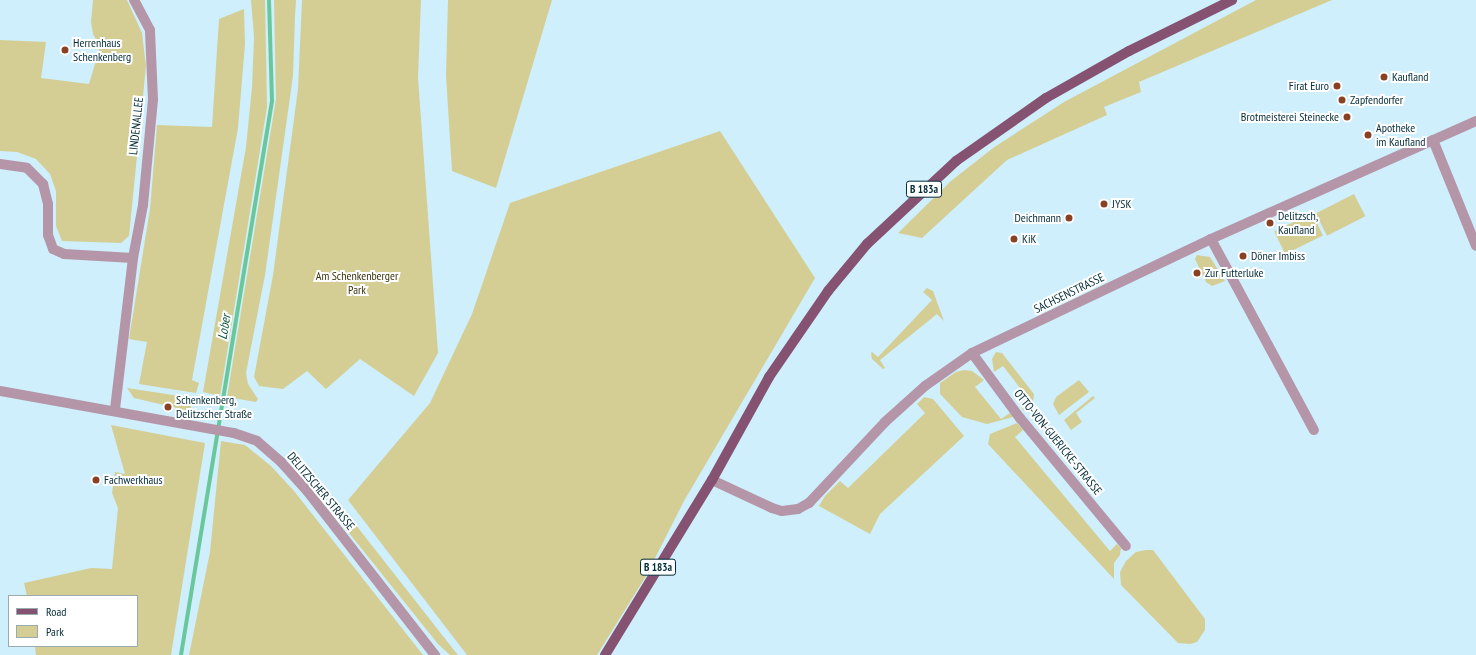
<!DOCTYPE html>
<meta charset="utf-8">
<style>
body{margin:0}
#map{position:relative;width:1476px;height:655px;overflow:hidden;background:#ceeffb;font-family:"PT Sans Narrow",sans-serif}
div>[style]{position:absolute}
.green>*{inset:0;background:#d4ce95;transform-origin:0 0}
.stream>*{height:4px;margin:-2px;padding:0 2px;transform-origin:2px;border-radius:2px;background:#6ac79c}
.minor>*{height:10px;margin:-5px;padding:0 5px;transform-origin:5px;border-radius:5px;background:#b496a8}
.tertiary>*{height:10px;margin:-5px;padding:0 5px;transform-origin:5px;border-radius:5px;background:#b496a8}
.primary>*{height:10px;margin:-5px;padding:0 5px;transform-origin:5px;border-radius:5px;background:#855272}
.dots>*{width:11px;height:11px;translate:-50% -50%;box-sizing:border-box;border:2px solid #fff;border-radius:50%}
span{translate:-50% -50%;white-space:nowrap;text-align:center;line-height:1.15;-webkit-text-stroke:4px #fff;paint-order:stroke}
.shield-label span{padding:1px 3px;background:#fff;border:1px solid;border-radius:3px;-webkit-text-stroke-width:0}
.shield-label{font-size:11px;color:#032c38;font-weight:700}
.poi-label{font-size:12px;color:#032c38}
.left{translate:0 -50%;text-align:left}
.right{translate:-100% -50%;text-align:right}
.street-label{font-size:12px;color:#032c38}
.park-label{font-size:12px;color:#3a350f}
.water-label{font-size:13px;color:#065338;font-style:italic}
.legend{position:absolute;left:8px;top:595px;width:130px;height:52px;box-sizing:border-box;background:#fff;border:1px solid #9aabaf;margin:0;padding:5px 7px;list-style:none;font-size:12px;color:#032c38}
.legend li{display:flex;align-items:center;gap:8px;height:20px}
.legend b{width:20px;border:1px solid #9aabaf}
</style>
<div id="map">
<div class="green">
<div style="clip-path:polygon(93px 0,127px 0,142px 33px,146px 66px,129px 236px,121px 243px,62px 241px,56px 226px,56px 191px,50px 174px,36px 159px,17px 152px,0 151px,0 40px,46px 42px,41px 78px,89px 84px,100px 47px,93px 34px,91px 22px)"></div>
<div style="clip-path:polygon(251px 0,265px 0,267px 107px,220px 396px,203px 392px,246px 147px,252px 87px,254px 37px)"></div>
<div style="clip-path:polygon(274px 0,296px 0,295px 16px,293px 76px,265px 275px,246px 373px,248px 384px,258px 399px,256px 402px,227px 397px,276px 99px)"></div>
<div style="clip-path:polygon(302px 0,421px 0,418px 78px,438px 353px,414px 396px,360px 359px,326px 389px,307px 371px,283px 389px,259px 386px,254px 377px,273px 275px,298px 89px)"></div>
<div style="clip-path:polygon(448px 0,552px 0,496px 188px,452px 171px,446px 75px)"></div>
<div style="clip-path:polygon(1256px 0,1332px 0,1139px 82px,1141px 92px,1104px 107px,1107px 115px,1007px 160px,922px 238px,898px 233px,951px 181px,993px 148px,1064px 102px)"></div>
<div style="clip-path:polygon(244px 9px,245px 44px,238px 128px,192px 380px,199px 383px,196px 393px,139px 384px,147px 342px,129px 339px,150px 209px,157px 125px,212px 127px,219px 19px)"></div>
<div style="clip-path:polygon(720px 131px,815px 278px,684px 501px,646px 576px,597px 655px,467px 655px,348px 500px,430px 403px,472px 314px,510px 203px)"></div>
<div style="left:1354px;top:194px;width:25px;height:43px;rotate:63deg"></div>
<div style="left:1312px;top:213px;width:25px;height:42px;rotate:64deg"></div>
<div style="clip-path:polygon(1197px 255px,1210px 257px,1225px 281px,1212px 286px,1206px 282px,1195px 259px)"></div>
<div style="clip-path:polygon(927px 288px,933px 291px,944px 321px,937px 314px,880px 360px,885px 368px,883px 369px,872px 359px,871px 353px,872px 352px,878px 357px,932px 300px,923px 292px)"></div>
<div style="clip-path:polygon(996px 352px,1002px 353px,1034px 394px,1033px 403px,1024px 411px,1020px 405px,1028px 398px,1003px 366px,994px 372px,992px 359px)"></div>
<div style="clip-path:polygon(964px 370px,972px 371px,984px 380px,975px 387px,1001px 419px,1010px 413px,1013px 417px,987px 424px,962px 417px,940px 394px,940px 383px,956px 372px)"></div>
<div style="clip-path:polygon(1079px 380px,1089px 392px,1059px 415px,1053px 404px,1056px 397px)"></div>
<div style="clip-path:polygon(127px 388px,193px 398px,190px 411px,134px 398px)"></div>
<div style="clip-path:polygon(1093px 396px,1095px 398px,1076px 413px,1082px 422px,1071px 430px,1064px 420px)"></div>
<div style="clip-path:polygon(924px 397px,933px 399px,964px 436px,880px 514px,870px 534px,819px 506px,825px 496px,840px 481px,848px 488px,925px 413px,917px 404px)"></div>
<div style="clip-path:polygon(1017px 423px,1023px 430px,1015px 437px,1110px 551px,1117px 544px,1121px 548px,1120px 555px,1114px 563px,1114px 579px,988px 444px,990px 434px)"></div>
<div style="clip-path:polygon(111px 425px,205px 443px,171px 655px,36px 655px,35px 646px,137px 646px,137px 596px,27px 596px,24px 583px,91px 568px,112px 569px,118px 508px,112px 493px,115px 472px,125px 474px)"></div>
<div style="clip-path:polygon(221px 441px,245px 445px,271px 466px,294px 491px,423px 655px,189px 655px,210px 552px)"></div>
<div style="clip-path:polygon(337px 501px,450px 645px,458px 655px,450px 655px,438px 644px,337px 518px,333px 510px)"></div>
<div style="clip-path:polygon(1146px 550px,1153px 550px,1205px 619px,1205px 630px,1197px 642px,1190px 644px,1178px 643px,1121px 585px,1120px 572px,1126px 561px,1136px 552px)"></div>
</div>
<div class="stream">
<div style="left:181px;top:655px;width:561px;rotate:-80.67deg"></div>
<div style="left:272px;top:101px;width:101px;rotate:-91.7deg"></div>
</div>
<div class="minor">
<div style="left:1433px;top:140px;width:114px;rotate:67.9deg"></div>
<div style="left:0;top:164px;width:27px;rotate:8deg"></div>
<div style="left:27px;top:168px;width:23px;rotate:45deg"></div>
<div style="left:43px;top:184px;width:21px;rotate:76deg"></div>
<div style="left:48px;top:204px;width:31px;rotate:90deg"></div>
<div style="left:48px;top:235px;width:15px;rotate:70deg"></div>
<div style="left:53px;top:249px;width:12px;rotate:24deg"></div>
<div style="left:64px;top:254px;width:69px;rotate:3.3deg"></div>
<div style="left:1211px;top:239px;width:217px;rotate:61.7deg"></div>
<div style="left:972px;top:353px;width:81px;rotate:53.6deg"></div>
<div style="left:1020px;top:418px;width:166px;rotate:50.4deg"></div>
<div style="left:115px;top:409px;width:152px;rotate:-83.2deg"></div>
<div style="left:133px;top:258px;width:54px;rotate:-79.3deg"></div>
<div style="left:143px;top:205px;width:105px;rotate:-84.6deg"></div>
<div style="left:153px;top:100px;width:70px;rotate:-92.5deg"></div>
<div style="left:150px;top:30px;width:34px;rotate:-118deg"></div>
<div style="left:712px;top:480px;width:66px;rotate:25deg"></div>
<div style="left:772px;top:508px;width:10px;rotate:17deg"></div>
<div style="left:782px;top:511px;width:16px;rotate:-7deg"></div>
<div style="left:798px;top:509px;width:13px;rotate:-29deg"></div>
<div style="left:809px;top:503px;width:111px;rotate:-46.8deg"></div>
<div style="left:885px;top:422px;width:54px;rotate:-42deg"></div>
<div style="left:925px;top:386px;width:57px;rotate:-35.1deg"></div>
<div style="left:972px;top:353px;width:265px;rotate:-25.5deg"></div>
<div style="left:1211px;top:239px;width:290px;rotate:-24deg"></div>
</div>
<div class="tertiary">
<div style="left:0;top:391px;width:238px;rotate:10.2deg"></div>
<div style="left:234px;top:433px;width:24px;rotate:19deg"></div>
<div style="left:257px;top:441px;width:32px;rotate:41deg"></div>
<div style="left:281px;top:462px;width:40px;rotate:48deg"></div>
<div style="left:308px;top:492px;width:207px;rotate:52.1deg"></div>
</div>
<div class="primary">
<div style="left:605px;top:655px;width:205px;rotate:-58.6deg"></div>
<div style="left:712px;top:480px;width:118px;rotate:-61deg"></div>
<div style="left:769px;top:377px;width:104px;rotate:-55.5deg"></div>
<div style="left:828px;top:291px;width:61px;rotate:-50.3deg"></div>
<div style="left:867px;top:244px;width:122px;rotate:-43deg"></div>
<div style="left:956px;top:161px;width:110px;rotate:-35deg"></div>
<div style="left:1046px;top:98px;width:95px;rotate:-29.5deg"></div>
<div style="left:1129px;top:51px;width:115px;rotate:-26.3deg"></div>
</div>
<div class="dots">
<div style="left:65px;top:50px;background:#894123"></div>
<div style="left:1384px;top:77px;background:#894123"></div>
<div style="left:1337px;top:86px;background:#894123"></div>
<div style="left:1342px;top:100px;background:#894123"></div>
<div style="left:1347px;top:117px;background:#894123"></div>
<div style="left:1368px;top:135px;background:#894123"></div>
<div style="left:1104px;top:204px;background:#894123"></div>
<div style="left:1069px;top:218px;background:#894123"></div>
<div style="left:1270px;top:223px;background:#894123"></div>
<div style="left:1014px;top:239px;background:#894123"></div>
<div style="left:1243px;top:256px;background:#894123"></div>
<div style="left:1197px;top:273px;background:#894123"></div>
<div style="left:168px;top:407px;background:#894123"></div>
<div style="left:96px;top:480px;background:#894123"></div>
</div>
<div class="shield-label">
<span style="left:924px;top:189px">B 183a</span>
<span style="left:658px;top:567px">B 183a</span>
</div>
<div class="poi-label">
<span class="left" style="left:73px;top:50px">Herrenhaus<br>Schenkenberg</span>
<span class="left" style="left:1392px;top:77px">Kaufland</span>
<span class="right" style="left:1329px;top:86px">Firat Euro</span>
<span class="left" style="left:1350px;top:100px">Zapfendorfer</span>
<span class="right" style="left:1339px;top:117px">Brotmeisterei Steinecke</span>
<span class="left" style="left:1376px;top:135px">Apotheke<br>im Kaufland</span>
<span class="left" style="left:1112px;top:204px">JYSK</span>
<span class="left" style="left:1278px;top:223px">Delitzsch,<br>Kaufland</span>
<span class="right" style="left:1061px;top:218px">Deichmann</span>
<span class="left" style="left:1022px;top:239px">KiK</span>
<span class="left" style="left:1251px;top:256px">Döner Imbiss</span>
<span class="left" style="left:1205px;top:273px">Zur Futterluke</span>
<span class="left" style="left:176px;top:407px">Schenkenberg,<br>Delitzscher Straße</span>
<span class="left" style="left:104px;top:480px">Fachwerkhaus</span>
</div>
<div class="street-label">
<span style="left:136px;top:126px;rotate:-84deg">LINDENALLEE</span>
<span style="left:1069px;top:293px;rotate:-26deg">SACHSENSTRASSE</span>
<span style="left:1058px;top:442px;rotate:51deg">OTTO-VON-GUERICKE-STRASSE</span>
<span style="left:321px;top:491px;rotate:50deg">DELITZSCHER STRASSE</span>
</div>
<div class="park-label">
<span style="left:357px;top:283px">Am Schenkenberger<br>Park</span>
</div>
<div class="water-label">
<span style="left:225px;top:327px;rotate:-81deg">Lober</span>
</div>
<ul class="legend">
<li><b style="height:5px;background:#855272"></b>Road</li>
<li><b style="height:11px;background:#d4ce95"></b>Park</li>
</ul>
</div>
